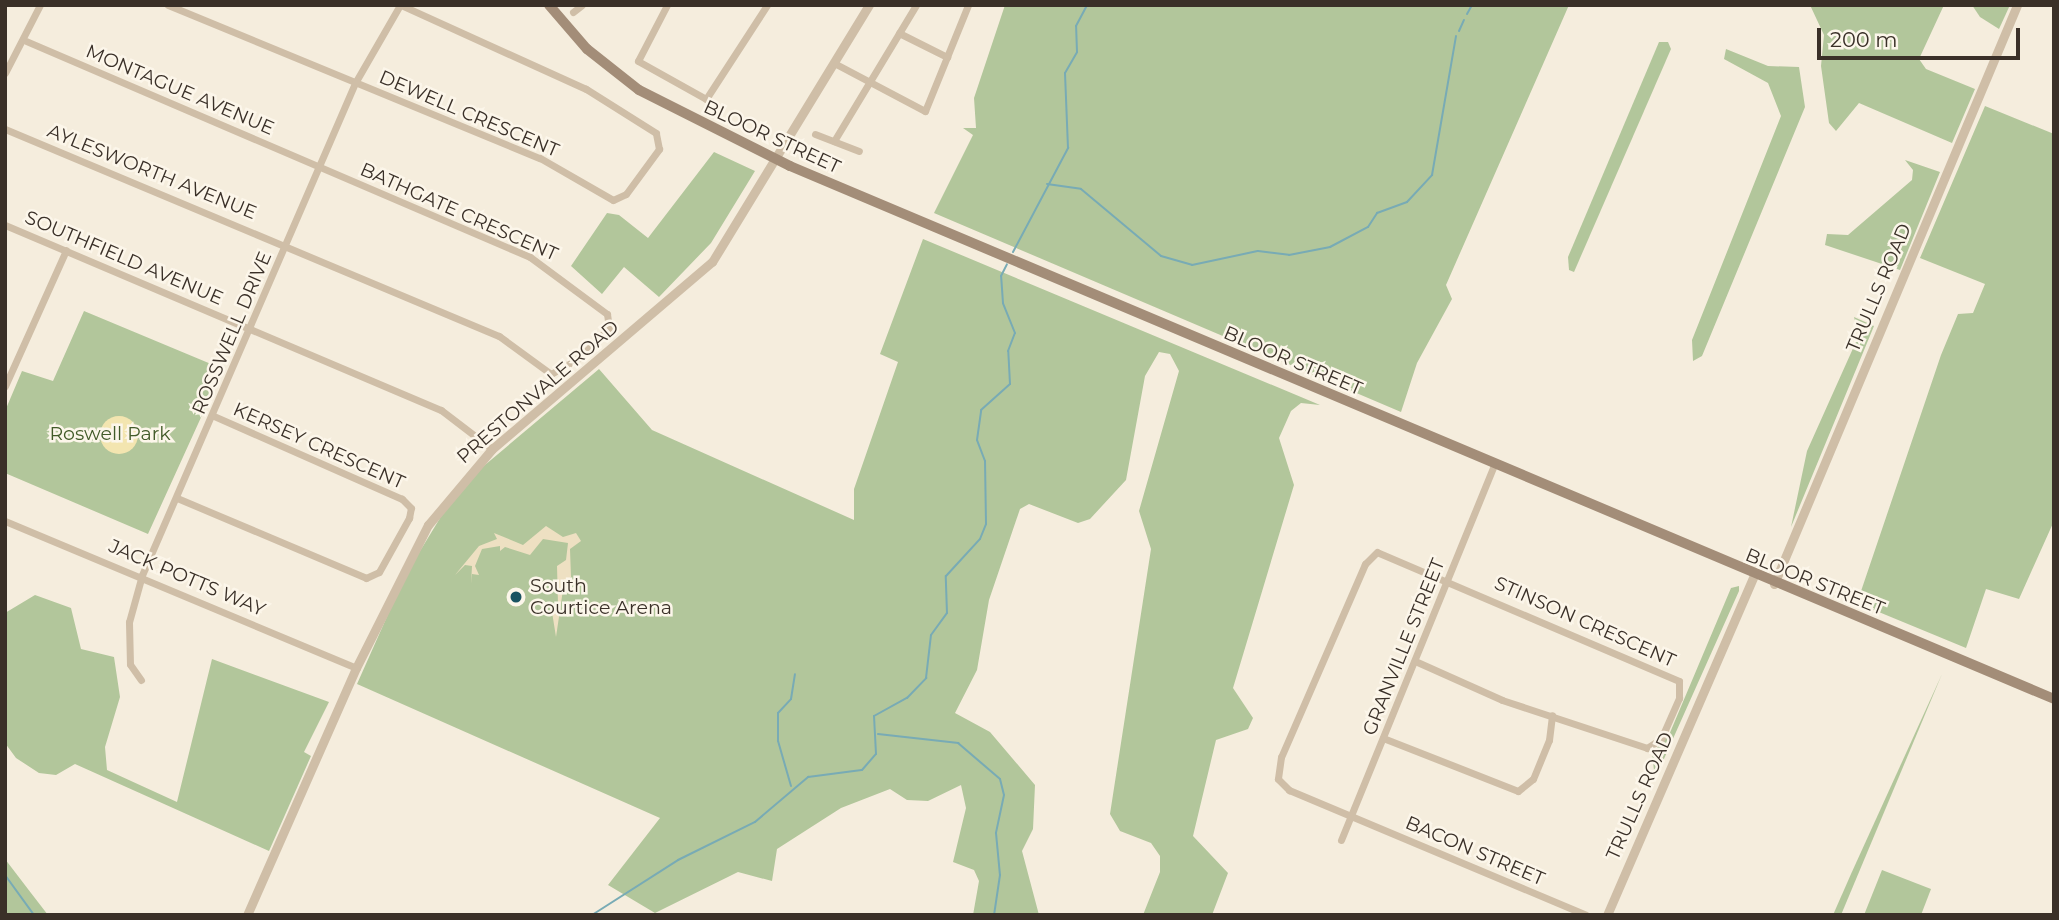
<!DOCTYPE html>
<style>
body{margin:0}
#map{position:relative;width:2059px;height:920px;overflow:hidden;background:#f5eddd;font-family:Montserrat,sans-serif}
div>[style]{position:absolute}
.green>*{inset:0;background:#b2c69b}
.sand>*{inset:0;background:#f3e5b0}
.round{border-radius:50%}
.plaza>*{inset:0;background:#eee0c2}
.stream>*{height:2px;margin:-1px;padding:0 1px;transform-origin:1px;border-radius:1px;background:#78abb5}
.minor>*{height:7px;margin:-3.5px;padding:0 3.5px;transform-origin:3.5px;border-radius:3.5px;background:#cfbea7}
.tertiary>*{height:9px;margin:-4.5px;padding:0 4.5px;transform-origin:4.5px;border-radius:4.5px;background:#cfbea7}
.secondary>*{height:10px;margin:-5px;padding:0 5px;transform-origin:5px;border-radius:5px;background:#a38d78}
.dots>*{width:19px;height:19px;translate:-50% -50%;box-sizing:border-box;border:4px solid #fcf6ea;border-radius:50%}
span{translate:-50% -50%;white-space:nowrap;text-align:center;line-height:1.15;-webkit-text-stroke:5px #fcf6ea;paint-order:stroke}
.street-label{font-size:19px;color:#3a3028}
.park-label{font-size:19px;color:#425b29}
.poi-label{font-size:19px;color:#3a3028}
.left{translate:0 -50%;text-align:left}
.frame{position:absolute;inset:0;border:7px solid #3a3028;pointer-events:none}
.scale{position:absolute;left:1817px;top:28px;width:203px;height:32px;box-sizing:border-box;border:4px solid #3a3028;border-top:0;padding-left:9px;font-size:21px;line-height:24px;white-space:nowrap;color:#3a3028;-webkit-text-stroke:5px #fcf6ea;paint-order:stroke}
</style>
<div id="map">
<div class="green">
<div style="clip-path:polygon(1005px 5px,1569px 5px,1446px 285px,1452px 299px,1417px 363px,1401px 412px,934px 213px,973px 135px,963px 128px,976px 128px,974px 98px)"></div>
<div style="clip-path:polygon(1810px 5px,1944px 5px,1919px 59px,1926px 69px,1975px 89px,1952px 143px,1859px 103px,1836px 131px,1829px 123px,1821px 66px,1824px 35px)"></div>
<div style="clip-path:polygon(1972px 5px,2010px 5px,1999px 29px,1980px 17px)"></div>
<div style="clip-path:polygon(1659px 42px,1668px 42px,1671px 49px,1574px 272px,1569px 270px,1568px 257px)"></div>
<div style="clip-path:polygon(1726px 49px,1768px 66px,1799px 67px,1805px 107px,1702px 356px,1693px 361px,1692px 340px,1781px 116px,1768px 83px,1724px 59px)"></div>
<div style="clip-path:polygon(1985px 106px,2054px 134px,2054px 521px,2019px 599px,1986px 589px,1966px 648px,1857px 603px,1941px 355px,1958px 314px,1973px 313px,1985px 284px,1920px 258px)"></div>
<div style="clip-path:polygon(714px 152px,755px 171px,711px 243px,659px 297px,624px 267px,602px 294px,571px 266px,607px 213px,619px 215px,648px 238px)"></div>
<div style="clip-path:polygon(1905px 160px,1940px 172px,1900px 270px,1825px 245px,1827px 234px,1848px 235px,1912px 180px,1913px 170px)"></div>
<div style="clip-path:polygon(923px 239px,1320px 405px,1301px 403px,1291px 411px,1279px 438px,1294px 485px,1233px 688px,1253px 718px,1248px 729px,1216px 740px,1193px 836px,1228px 873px,1212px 915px,1143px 915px,1160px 872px,1160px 856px,1151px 843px,1120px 831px,1110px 814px,1151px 549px,1139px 511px,1179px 371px,1170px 354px,1159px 352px,1145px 376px,1126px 480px,1090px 519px,1078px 523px,1029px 504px,1020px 509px,989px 600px,977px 670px,955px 713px,990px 732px,1035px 785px,1033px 829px,1022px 851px,1039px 915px,973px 915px,979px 881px,974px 870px,953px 862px,966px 808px,961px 785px,928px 801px,907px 800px,890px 789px,841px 808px,777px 849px,772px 881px,738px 872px,655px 913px,608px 885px,660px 818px,357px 684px,406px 574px,445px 510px,479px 470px,599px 369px,652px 430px,854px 520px,854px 489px,898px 362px,880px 354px)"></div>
<div style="clip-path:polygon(84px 311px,223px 369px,148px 534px,5px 473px,5px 411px,22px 371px,53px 381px)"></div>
<div style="clip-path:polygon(1854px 317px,1874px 326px,1791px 527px,1807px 451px,1859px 335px)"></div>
<div style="clip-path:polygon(1739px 586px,1739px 591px,1655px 779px,1652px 753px,1669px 735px,1731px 588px)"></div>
<div style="clip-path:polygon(35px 595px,71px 608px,81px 649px,114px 657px,120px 697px,105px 747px,107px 770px,177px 802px,212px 659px,329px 702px,304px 752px,311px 756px,269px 851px,75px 764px,56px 775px,39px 773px,16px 758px,5px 743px,5px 613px)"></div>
<div style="clip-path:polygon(1942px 674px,1841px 915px,1833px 915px,1851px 874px)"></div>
<div style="clip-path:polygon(5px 859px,31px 893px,48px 915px,5px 915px)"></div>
<div style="clip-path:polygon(1882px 870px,1931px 889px,1921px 915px,1864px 915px)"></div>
</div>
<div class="sand">
<div class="round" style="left:100px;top:416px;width:38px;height:38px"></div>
</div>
<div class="plaza">
<div style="clip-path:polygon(546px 526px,563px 537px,576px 533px,581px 541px,570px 549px,571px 577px,564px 583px,556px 637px,552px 612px,558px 604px,557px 566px,566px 560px,568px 543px,543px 539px,530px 555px,505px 547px,500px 551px,500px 546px,482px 549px,475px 566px,479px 575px,472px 574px,471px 584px,472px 566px,465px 565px,455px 575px,479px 546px,497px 539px,494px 533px,523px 545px)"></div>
</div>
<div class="stream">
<div style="left:1467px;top:14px;width:10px;rotate:-61deg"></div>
<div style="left:1459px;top:31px;width:12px;rotate:-66deg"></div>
<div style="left:1047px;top:184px;width:34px;rotate:8deg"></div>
<div style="left:1081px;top:189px;width:104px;rotate:39.9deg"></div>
<div style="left:1161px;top:256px;width:32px;rotate:16deg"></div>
<div style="left:1192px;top:265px;width:67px;rotate:-12deg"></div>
<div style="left:1258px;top:251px;width:31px;rotate:7deg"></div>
<div style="left:1289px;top:255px;width:42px;rotate:-11deg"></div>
<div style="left:1330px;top:247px;width:43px;rotate:-27.8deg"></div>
<div style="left:1368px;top:227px;width:17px;rotate:-57deg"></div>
<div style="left:1377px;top:213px;width:32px;rotate:-20deg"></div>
<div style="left:1407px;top:202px;width:37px;rotate:-47deg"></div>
<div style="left:1432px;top:175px;width:141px;rotate:-80.2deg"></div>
<div style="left:1013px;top:252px;width:118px;rotate:-62.1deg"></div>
<div style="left:1068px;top:148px;width:75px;rotate:-92.3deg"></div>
<div style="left:1065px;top:73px;width:24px;rotate:-60deg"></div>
<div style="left:1077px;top:52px;width:26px;rotate:-92deg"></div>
<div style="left:1076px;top:26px;width:24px;rotate:-62deg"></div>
<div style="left:878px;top:734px;width:81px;rotate:6.4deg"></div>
<div style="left:958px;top:743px;width:55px;rotate:40.6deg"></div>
<div style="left:1000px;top:779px;width:16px;rotate:76deg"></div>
<div style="left:1004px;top:795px;width:39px;rotate:102deg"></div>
<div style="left:996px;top:833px;width:42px;rotate:84.6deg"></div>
<div style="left:1000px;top:875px;width:40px;rotate:98.5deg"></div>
<div style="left:791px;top:786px;width:47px;rotate:-106.1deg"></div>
<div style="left:778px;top:741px;width:28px;rotate:-90deg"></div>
<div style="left:778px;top:713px;width:19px;rotate:-47deg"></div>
<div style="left:791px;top:699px;width:25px;rotate:-81deg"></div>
<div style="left:5px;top:875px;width:49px;rotate:54.1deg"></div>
<div style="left:592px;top:915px;width:102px;rotate:-32.6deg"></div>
<div style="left:678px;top:860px;width:86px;rotate:-26.3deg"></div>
<div style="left:755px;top:822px;width:70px;rotate:-40.3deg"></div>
<div style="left:808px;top:777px;width:54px;rotate:-7.4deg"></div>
<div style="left:862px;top:770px;width:21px;rotate:-49deg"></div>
<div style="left:876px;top:754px;width:38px;rotate:-93deg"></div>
<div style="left:874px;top:716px;width:38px;rotate:-29deg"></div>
<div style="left:907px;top:698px;width:28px;rotate:-46deg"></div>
<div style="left:926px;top:678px;width:43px;rotate:-83.4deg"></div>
<div style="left:931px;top:635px;width:27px;rotate:-54deg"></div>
<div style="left:947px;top:613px;width:37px;rotate:-92deg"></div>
<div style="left:946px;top:576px;width:50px;rotate:-47.4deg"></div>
<div style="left:980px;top:539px;width:16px;rotate:-68deg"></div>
<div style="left:986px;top:524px;width:63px;rotate:-90.9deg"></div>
<div style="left:985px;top:461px;width:22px;rotate:-111deg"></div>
<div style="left:977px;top:440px;width:30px;rotate:-82deg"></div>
<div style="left:981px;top:410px;width:39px;rotate:-42deg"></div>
<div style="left:1010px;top:384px;width:33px;rotate:-93deg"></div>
<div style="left:1008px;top:351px;width:19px;rotate:-69deg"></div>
<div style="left:1015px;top:333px;width:32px;rotate:-112deg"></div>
<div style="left:1003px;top:303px;width:27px;rotate:-94deg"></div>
<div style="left:1001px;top:276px;width:13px;rotate:-63deg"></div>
</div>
<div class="minor">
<div style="left:168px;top:5px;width:402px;rotate:22.4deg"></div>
<div style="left:540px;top:158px;width:84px;rotate:29.9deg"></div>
<div style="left:613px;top:200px;width:14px;rotate:-25deg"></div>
<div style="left:626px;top:194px;width:56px;rotate:-53.7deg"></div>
<div style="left:659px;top:149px;width:16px;rotate:-101deg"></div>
<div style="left:656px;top:133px;width:83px;rotate:-147.8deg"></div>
<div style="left:586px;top:89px;width:203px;rotate:-155.6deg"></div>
<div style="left:667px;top:5px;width:63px;rotate:117.4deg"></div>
<div style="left:638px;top:61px;width:78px;rotate:29.2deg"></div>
<div style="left:706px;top:99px;width:112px;rotate:-57deg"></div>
<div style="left:573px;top:12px;width:11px;rotate:-38deg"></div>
<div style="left:899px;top:33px;width:54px;rotate:26.6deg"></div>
<div style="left:834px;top:63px;width:103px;rotate:27.8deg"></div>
<div style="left:925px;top:111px;width:114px;rotate:-67.9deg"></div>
<div style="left:5px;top:73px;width:76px;rotate:-62.8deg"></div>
<div style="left:5px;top:129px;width:536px;rotate:22.74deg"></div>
<div style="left:499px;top:336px;width:64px;rotate:36.2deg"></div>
<div style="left:551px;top:374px;width:32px;rotate:-30deg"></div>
<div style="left:579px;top:358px;width:42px;rotate:-45deg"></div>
<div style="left:609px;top:328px;width:14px;rotate:-98deg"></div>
<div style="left:607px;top:314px;width:96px;rotate:-143.5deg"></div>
<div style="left:530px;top:257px;width:548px;rotate:-156.8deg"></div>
<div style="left:815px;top:134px;width:47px;rotate:21.1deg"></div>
<div style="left:834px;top:141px;width:159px;rotate:-58.9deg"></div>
<div style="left:5px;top:225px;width:474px;rotate:23deg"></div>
<div style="left:441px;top:410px;width:64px;rotate:37.4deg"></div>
<div style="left:5px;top:386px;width:149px;rotate:-65.8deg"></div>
<div style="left:177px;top:498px;width:205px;rotate:22.9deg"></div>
<div style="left:366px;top:578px;width:14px;rotate:-25deg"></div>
<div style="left:379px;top:572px;width:62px;rotate:-60.9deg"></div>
<div style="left:409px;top:518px;width:10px;rotate:-79deg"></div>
<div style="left:411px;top:508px;width:13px;rotate:-135deg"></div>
<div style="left:402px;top:499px;width:206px;rotate:-156.2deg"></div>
<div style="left:5px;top:521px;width:381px;rotate:22.7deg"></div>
<div style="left:1415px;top:661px;width:95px;rotate:24.1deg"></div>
<div style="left:1502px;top:700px;width:153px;rotate:18.3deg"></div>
<div style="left:1647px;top:748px;width:17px;rotate:-33deg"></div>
<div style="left:1661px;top:739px;width:45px;rotate:-66.3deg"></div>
<div style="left:1679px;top:698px;width:17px;rotate:-90deg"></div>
<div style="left:1679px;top:681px;width:328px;rotate:-156.9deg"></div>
<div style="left:1377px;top:552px;width:17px;rotate:135deg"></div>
<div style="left:1365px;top:564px;width:210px;rotate:113.5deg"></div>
<div style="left:1281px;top:757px;width:22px;rotate:98deg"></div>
<div style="left:1278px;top:779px;width:16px;rotate:45deg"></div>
<div style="left:1289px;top:790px;width:322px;rotate:22.8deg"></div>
<div style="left:141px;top:680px;width:19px;rotate:-125deg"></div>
<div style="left:130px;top:664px;width:42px;rotate:-91.4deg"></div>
<div style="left:129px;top:622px;width:49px;rotate:-74.5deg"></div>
<div style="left:142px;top:575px;width:536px;rotate:-66.59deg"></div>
<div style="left:355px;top:83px;width:90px;rotate:-60deg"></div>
<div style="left:1383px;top:738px;width:145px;rotate:21.4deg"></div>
<div style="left:1518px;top:791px;width:19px;rotate:-39deg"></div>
<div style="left:1533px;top:779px;width:42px;rotate:-67.7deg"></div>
<div style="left:1549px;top:740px;width:25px;rotate:-83deg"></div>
<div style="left:1341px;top:840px;width:404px;rotate:-67.8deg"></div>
</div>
<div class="tertiary">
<div style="left:1774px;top:584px;width:628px;rotate:-67.23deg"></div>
<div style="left:247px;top:915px;width:270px;rotate:-66.2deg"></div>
<div style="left:356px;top:668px;width:160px;rotate:-63.3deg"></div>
<div style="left:428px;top:525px;width:99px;rotate:-49.9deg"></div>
<div style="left:492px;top:449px;width:289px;rotate:-40.4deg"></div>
<div style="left:712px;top:262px;width:301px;rotate:-58.6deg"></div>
<div style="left:1607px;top:915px;width:369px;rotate:-66.6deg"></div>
</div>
<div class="secondary">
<div style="left:549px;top:5px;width:58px;rotate:49.2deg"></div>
<div style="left:587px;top:49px;width:66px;rotate:38.3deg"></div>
<div style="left:639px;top:90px;width:169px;rotate:26.7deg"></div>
<div style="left:790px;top:166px;width:1372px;rotate:22.86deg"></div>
</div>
<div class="dots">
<div style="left:516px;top:597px;background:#195361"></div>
</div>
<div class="street-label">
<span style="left:180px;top:90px;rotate:23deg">MONTAGUE AVENUE</span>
<span style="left:469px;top:114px;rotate:23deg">DEWELL CRESCENT</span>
<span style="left:772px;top:137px;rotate:25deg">BLOOR STREET</span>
<span style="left:152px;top:172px;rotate:22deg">AYLESWORTH AVENUE</span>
<span style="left:459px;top:212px;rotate:24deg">BATHGATE CRESCENT</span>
<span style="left:124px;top:258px;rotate:23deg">SOUTHFIELD AVENUE</span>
<span style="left:1879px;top:288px;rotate:-67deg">TRULLS ROAD</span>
<span style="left:232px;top:333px;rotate:-67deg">ROSSWELL DRIVE</span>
<span style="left:1293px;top:361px;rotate:23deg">BLOOR STREET</span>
<span style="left:538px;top:392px;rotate:-41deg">PRESTONVALE ROAD</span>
<span style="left:319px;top:446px;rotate:24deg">KERSEY CRESCENT</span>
<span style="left:187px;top:578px;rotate:23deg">JACK POTTS WAY</span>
<span style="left:1815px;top:582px;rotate:22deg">BLOOR STREET</span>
<span style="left:1585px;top:622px;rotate:24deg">STINSON CRESCENT</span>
<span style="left:1404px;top:647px;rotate:-68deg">GRANVILLE STREET</span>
<span style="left:1640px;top:796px;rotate:-66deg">TRULLS ROAD</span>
<span style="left:1475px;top:851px;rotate:23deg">BACON STREET</span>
</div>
<div class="park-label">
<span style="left:110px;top:434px">Roswell Park</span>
</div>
<div class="poi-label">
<span class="left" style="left:530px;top:597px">South<br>Courtice Arena</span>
</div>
<div class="frame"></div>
<div class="scale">200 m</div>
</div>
